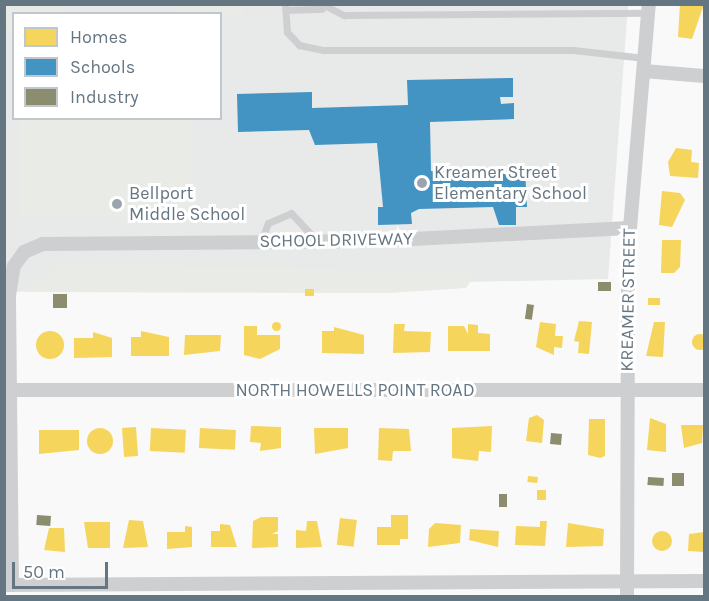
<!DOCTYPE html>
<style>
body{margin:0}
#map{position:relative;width:709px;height:601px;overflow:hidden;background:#f9f9f9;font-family:Karla,sans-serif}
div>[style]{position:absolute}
.built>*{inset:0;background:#e8e9e9}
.green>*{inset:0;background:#e8ebe6;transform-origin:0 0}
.homes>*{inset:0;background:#f6d55c;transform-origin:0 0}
.round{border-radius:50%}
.schools>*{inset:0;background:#4393c3}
.industry>*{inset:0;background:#8c8c6e;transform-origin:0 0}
.lane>*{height:7px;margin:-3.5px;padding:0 3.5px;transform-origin:3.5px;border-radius:3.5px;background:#cecfd0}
.street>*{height:14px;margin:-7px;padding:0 7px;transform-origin:7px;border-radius:7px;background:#cecfd0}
.dots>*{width:16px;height:16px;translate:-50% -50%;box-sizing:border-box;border:3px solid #fff;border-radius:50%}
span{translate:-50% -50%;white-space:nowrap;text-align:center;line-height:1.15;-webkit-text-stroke:6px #fff;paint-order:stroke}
.poi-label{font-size:18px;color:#657683}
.left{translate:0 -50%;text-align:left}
.street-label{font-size:18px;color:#657683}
.frame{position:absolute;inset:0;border:6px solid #657683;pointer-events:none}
.legend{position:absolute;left:12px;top:12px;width:210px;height:108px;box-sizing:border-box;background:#fff;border:2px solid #c1c8cd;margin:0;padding:8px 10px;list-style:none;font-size:18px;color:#657683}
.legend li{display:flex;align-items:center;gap:12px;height:30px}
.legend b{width:30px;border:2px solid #c1c8cd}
.scale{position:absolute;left:12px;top:562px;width:96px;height:27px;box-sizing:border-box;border:3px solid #657683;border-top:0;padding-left:8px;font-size:18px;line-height:21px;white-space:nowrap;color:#657683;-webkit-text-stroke:4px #fff;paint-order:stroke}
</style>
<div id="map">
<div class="built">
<div style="clip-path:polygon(evenodd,4px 5px,628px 5px,608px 279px,5px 292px,4px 5px,14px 14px,220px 14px,220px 118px,14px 118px,14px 14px)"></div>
</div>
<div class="green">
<div style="clip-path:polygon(5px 4px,61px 5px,60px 13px,14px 14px,13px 31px,5px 31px)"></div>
<div style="clip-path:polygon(173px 5px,243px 5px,243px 15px,184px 13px)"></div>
<div style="left:19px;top:119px;width:172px;height:97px"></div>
<div style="clip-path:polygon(59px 264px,286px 268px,476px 273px,466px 288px,390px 293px,24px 292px)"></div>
</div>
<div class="homes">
<div style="clip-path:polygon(680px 4px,704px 4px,692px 39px,678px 37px)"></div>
<div style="clip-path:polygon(676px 148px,692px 150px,691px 162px,699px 163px,698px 178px,670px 176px,668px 162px)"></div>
<div style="clip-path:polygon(662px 191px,680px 193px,685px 200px,672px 227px,659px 225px)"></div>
<div style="clip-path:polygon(662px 240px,681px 240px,680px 267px,674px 273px,661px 273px)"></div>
<div style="left:305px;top:289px;width:9px;height:7px"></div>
<div style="left:648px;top:298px;width:12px;height:7px"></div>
<div style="clip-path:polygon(579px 321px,592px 322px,589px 354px,578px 353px,579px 342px,574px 341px)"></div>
<div class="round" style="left:271.5px;top:321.5px;width:9px;height:9px"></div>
<div style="clip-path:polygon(540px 322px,556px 324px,555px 336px,563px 336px,562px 348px,554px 347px,554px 355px,536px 347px)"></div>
<div style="clip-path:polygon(654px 322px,665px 322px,663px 357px,646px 356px)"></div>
<div style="clip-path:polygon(394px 324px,405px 324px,404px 331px,431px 332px,430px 352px,393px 353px)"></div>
<div style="clip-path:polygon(468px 324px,478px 325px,478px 333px,490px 334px,490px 351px,448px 351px,448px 326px,464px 326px,468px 334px)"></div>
<div style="clip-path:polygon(244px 326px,257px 326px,257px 335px,280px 335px,280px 349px,260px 359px,244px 355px)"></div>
<div style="clip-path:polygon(334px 327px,364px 335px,364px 354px,322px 353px,322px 331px,334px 331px)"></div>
<div class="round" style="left:36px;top:331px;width:28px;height:28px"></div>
<div style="clip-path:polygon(141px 331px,169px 337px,169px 356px,131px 356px,131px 337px,141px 337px)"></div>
<div style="clip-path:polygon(93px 332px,112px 338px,112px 357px,74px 358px,74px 338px,93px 338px)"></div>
<div class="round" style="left:692px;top:334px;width:16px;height:16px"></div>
<div style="clip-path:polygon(185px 335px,221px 335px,220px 351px,184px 355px)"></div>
<div style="clip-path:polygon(537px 415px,544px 420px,542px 443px,526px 441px,529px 418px)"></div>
<div style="clip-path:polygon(650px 418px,666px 424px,666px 452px,647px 450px)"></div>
<div style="clip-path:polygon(589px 419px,605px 419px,605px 456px,600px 458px,588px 455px)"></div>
<div style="clip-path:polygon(681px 425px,703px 425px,702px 443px,684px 448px)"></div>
<div style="clip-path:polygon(251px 426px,281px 427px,281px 448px,260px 451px,261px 443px,250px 442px)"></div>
<div style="clip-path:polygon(492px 426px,491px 452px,479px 451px,478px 461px,452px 458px,452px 428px)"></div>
<div style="left:136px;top:427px;width:29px;height:14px;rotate:86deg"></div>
<div style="left:151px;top:428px;width:35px;height:23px;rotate:3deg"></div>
<div style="left:200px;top:428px;width:36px;height:20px;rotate:3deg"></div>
<div style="clip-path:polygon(314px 428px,348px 428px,348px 448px,315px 454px)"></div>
<div style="clip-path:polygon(379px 428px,409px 429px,411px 451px,393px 451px,392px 461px,378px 460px)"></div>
<div class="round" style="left:87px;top:428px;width:26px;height:26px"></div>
<div style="clip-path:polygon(39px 430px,79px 430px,79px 450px,39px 454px)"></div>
<div style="left:528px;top:476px;width:10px;height:6px;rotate:6deg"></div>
<div style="left:537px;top:490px;width:9px;height:10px"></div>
<div style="clip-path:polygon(391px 515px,408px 515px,408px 539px,400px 539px,400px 545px,377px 545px,377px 527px,391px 527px)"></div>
<div style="clip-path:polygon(261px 517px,278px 517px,278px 531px,272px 534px,278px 534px,278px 547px,252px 548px,253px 521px)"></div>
<div style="left:340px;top:518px;width:17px;height:27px;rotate:7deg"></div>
<div style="clip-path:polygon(129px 520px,143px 521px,148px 547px,123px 548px)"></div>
<div style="clip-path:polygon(307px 521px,317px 521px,322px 547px,296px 548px,296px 530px,306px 531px)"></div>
<div style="clip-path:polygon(540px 521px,547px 521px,545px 546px,515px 545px,516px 526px,540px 527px)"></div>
<div style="clip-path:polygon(84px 522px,110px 522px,110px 548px,88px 548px)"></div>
<div style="clip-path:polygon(435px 523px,461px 525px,460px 543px,428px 547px,429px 529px)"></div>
<div style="clip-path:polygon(568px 523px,604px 529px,603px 546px,566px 547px)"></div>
<div style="clip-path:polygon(220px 524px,230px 525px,237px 547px,211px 547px,211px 531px,220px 531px)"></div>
<div style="clip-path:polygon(185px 526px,192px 527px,192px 547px,167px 549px,167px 532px,185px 532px)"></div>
<div style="clip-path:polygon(49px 528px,64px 528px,65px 552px,44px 550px)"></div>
<div style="clip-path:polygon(470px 529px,499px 531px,498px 547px,469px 540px)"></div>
<div class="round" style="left:652px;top:531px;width:20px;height:20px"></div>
<div style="clip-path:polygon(704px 532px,704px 552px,688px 551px,689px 534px)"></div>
</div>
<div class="schools">
<div style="clip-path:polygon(513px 78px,513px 97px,500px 97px,501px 104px,514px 103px,514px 119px,430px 122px,431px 171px,525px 169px,527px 207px,516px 207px,516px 225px,499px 225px,493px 207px,419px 209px,411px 213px,412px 224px,378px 225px,378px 207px,383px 207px,377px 143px,315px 145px,309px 130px,238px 132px,237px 94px,312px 92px,312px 108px,408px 105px,407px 80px)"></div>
</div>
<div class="industry">
<div style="left:598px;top:282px;width:13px;height:9px"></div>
<div style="left:53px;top:294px;width:14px;height:14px"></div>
<div style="left:527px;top:304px;width:7px;height:15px;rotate:8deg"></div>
<div style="left:551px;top:433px;width:11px;height:11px;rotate:5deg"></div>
<div style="left:672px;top:473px;width:12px;height:13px"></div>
<div style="left:648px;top:477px;width:16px;height:8px;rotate:4deg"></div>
<div style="left:499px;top:494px;width:8px;height:13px"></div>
<div style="left:37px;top:515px;width:14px;height:10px;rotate:4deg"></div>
</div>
<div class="lane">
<div style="left:285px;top:4px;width:28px;rotate:86deg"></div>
<div style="left:287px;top:32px;width:18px;rotate:47deg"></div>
<div style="left:299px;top:45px;width:25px;rotate:12deg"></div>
<div style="left:323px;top:50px;width:250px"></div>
<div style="left:573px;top:50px;width:72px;rotate:6.3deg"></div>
<div style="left:322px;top:4px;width:25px;rotate:27deg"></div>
<div style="left:344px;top:15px;width:305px;rotate:-0.4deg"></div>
<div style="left:286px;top:10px;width:36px;rotate:-2deg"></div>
<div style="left:261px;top:242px;width:20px;rotate:-70deg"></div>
<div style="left:268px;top:223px;width:25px;rotate:-23deg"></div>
<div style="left:291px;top:213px;width:40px;rotate:47deg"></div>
</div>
<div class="street">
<div style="left:644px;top:71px;width:60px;rotate:4.8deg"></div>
<div style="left:5px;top:390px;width:699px"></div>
<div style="left:4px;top:585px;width:700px;rotate:-0.33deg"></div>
<div style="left:12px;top:585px;width:289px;rotate:-90.6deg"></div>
<div style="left:9px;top:296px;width:30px;rotate:-81deg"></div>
<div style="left:14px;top:266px;width:17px;rotate:-54deg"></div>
<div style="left:24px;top:252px;width:21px;rotate:-23deg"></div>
<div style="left:43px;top:244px;width:331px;rotate:-0.5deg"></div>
<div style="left:374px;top:241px;width:255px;rotate:-2.9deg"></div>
<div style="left:627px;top:596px;width:344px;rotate:-89.8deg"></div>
<div style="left:628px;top:252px;width:249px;rotate:-85.2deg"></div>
</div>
<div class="dots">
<div style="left:422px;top:183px;background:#99a4ac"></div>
<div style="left:117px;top:204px;background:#99a4ac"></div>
</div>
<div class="poi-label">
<span class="left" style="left:434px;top:183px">Kreamer Street<br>Elementary School</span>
<span class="left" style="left:129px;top:204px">Bellport<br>Middle School</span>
</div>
<div class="street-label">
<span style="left:336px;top:240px;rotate:-1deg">SCHOOL DRIVEWAY</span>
<span style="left:628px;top:300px;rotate:-89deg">KREAMER STREET</span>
<span style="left:355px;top:390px">NORTH HOWELLS POINT ROAD</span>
</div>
<div class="frame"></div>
<ul class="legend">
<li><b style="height:16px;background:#f6d55c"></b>Homes</li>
<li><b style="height:16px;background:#4393c3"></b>Schools</li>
<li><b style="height:16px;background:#8c8c6e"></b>Industry</li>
</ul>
<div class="scale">50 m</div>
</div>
